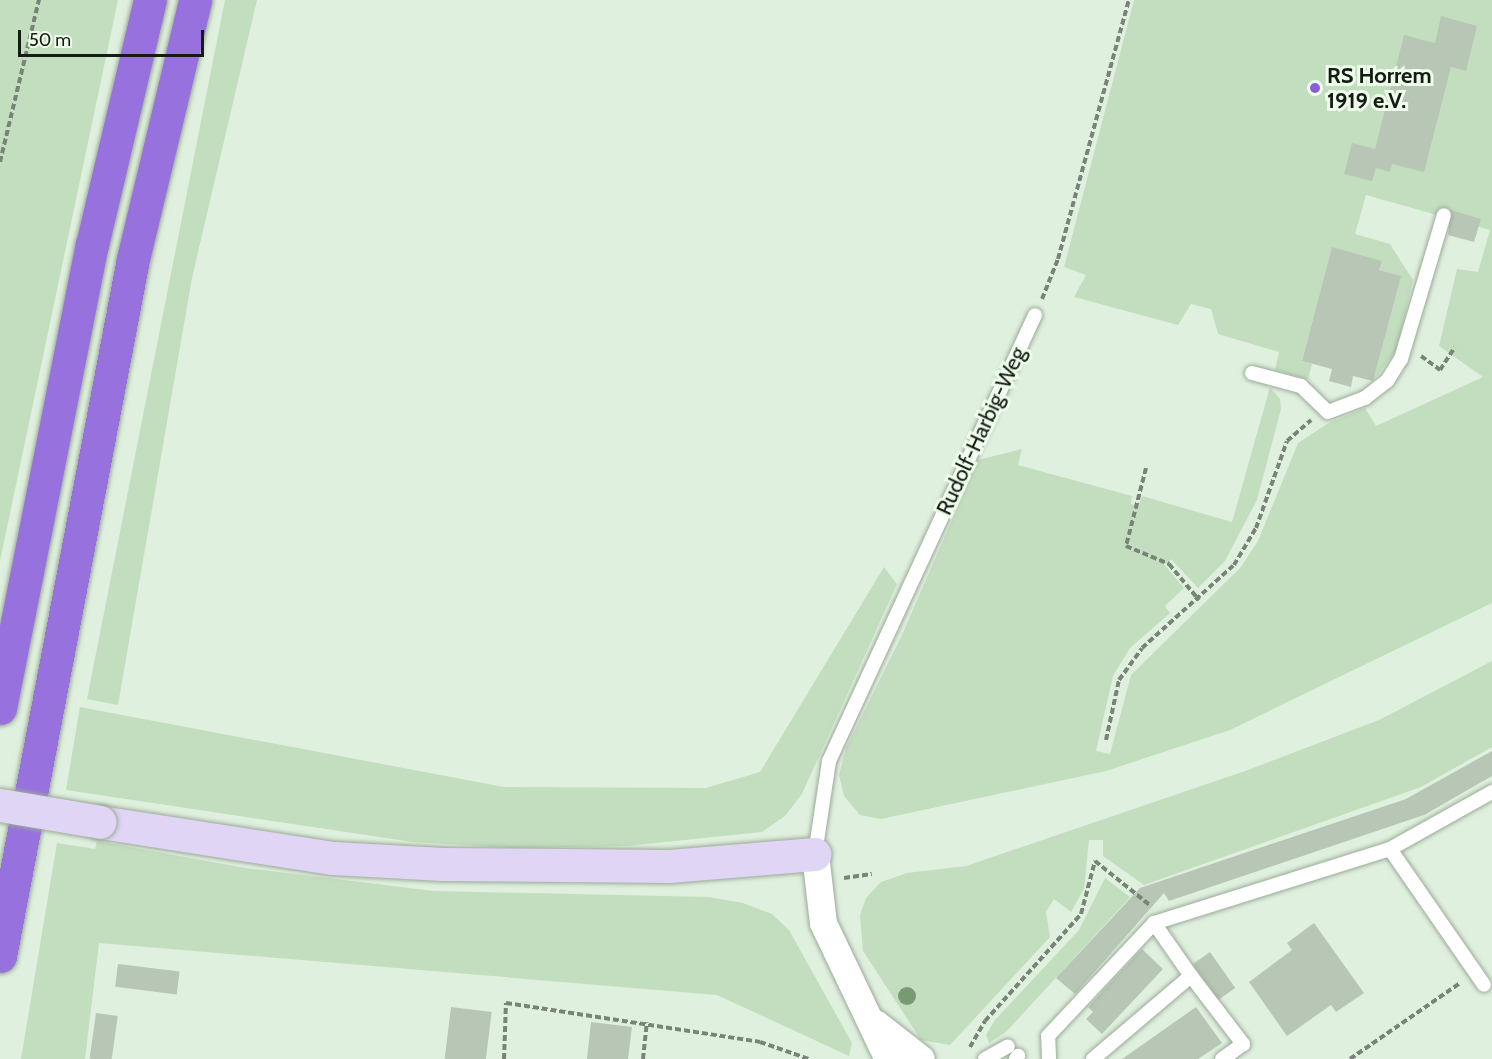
<!DOCTYPE html>
<style>
body{margin:0}
#map{position:relative;width:1492px;height:1059px;overflow:hidden;background:#e0f0de;font-family:Cabin,sans-serif}
div>[style]{position:absolute}
.green>*{inset:0;background:#c3debf}
.building>*{inset:0;background:#b8c7b5;transform-origin:0 0}
.path>*{height:4px;margin-top:-2px;transform-origin:0;background:repeating-linear-gradient(90deg,#798478 0 6px,transparent 0 9px)}
.roads{filter:drop-shadow(0 0 2px #9baa99) drop-shadow(0 0 2px #9baa99)}
.lane>*{height:14px;margin:-7px;padding:0 7px;transform-origin:7px;border-radius:7px;background:#fff}
.street>*{height:27px;margin:-13.5px;padding:0 13.5px;transform-origin:13.5px;border-radius:13.5px;background:#fff}
.secondary>*{height:33px;margin:-16.5px;padding:0 16.5px;transform-origin:16.5px;border-radius:16.5px;background:#e0d5f5}
.highway>*{height:33px;margin:-16.5px;padding:0 16.5px;transform-origin:16.5px;border-radius:16.5px;background:#9772de}
.bridges{filter:drop-shadow(0 0 2px #9baa99) drop-shadow(0 0 2px #9baa99)}
.secondary-bridge>*{height:33px;margin:-16.5px;padding:0 16.5px;transform-origin:16.5px;border-radius:16.5px;background:#e0d5f5}
.trees>*{width:18px;height:18px;margin:-9px;border-radius:50%;background:#799974}
.dots>*{width:16px;height:16px;translate:-50% -50%;box-sizing:border-box;border:3px solid #eefdeb;border-radius:50%}
span{translate:-50% -50%;white-space:nowrap;text-align:center;line-height:1.15;-webkit-text-stroke:6px #eefdeb;paint-order:stroke}
.poi-label{font-size:22px;color:#161b15;font-weight:700}
.left{translate:0 -50%;text-align:left}
.street-label{font-size:22px;color:#161b15}
.scale{position:absolute;left:18px;top:30px;width:186px;height:27px;box-sizing:border-box;border:3px solid #161b15;border-top:0;padding-left:8px;font-size:18px;line-height:21px;white-space:nowrap;color:#161b15;-webkit-text-stroke:4px #eefdeb;paint-order:stroke}
</style>
<div id="map">
<div class="green">
<div style="clip-path:polygon(0 0,118px 0,0 561px)"></div>
<div style="clip-path:polygon(225px 0,257px 0,192px 278px,118px 705px,87px 699px)"></div>
<div style="clip-path:polygon(1134px 0,1492px 0,1492px 603px,1230px 730px,1106px 771px,881px 819px,860px 815px,844px 796px,839px 775px,846px 748px,902px 635px,978px 460px,1022px 449px,1018px 465px,1132px 496px,1131px 504px,1138px 506px,1142px 496px,1232px 522px,1270px 387px,1280px 399px,1281px 409px,1257px 500px,1225px 561px,1198px 588px,1171px 559px,1169px 564px,1163px 563px,1184px 588px,1165px 606px,1170px 613px,1130px 648px,1113px 676px,1096px 751px,1110px 754px,1131px 675px,1241px 567px,1258px 541px,1298px 443px,1327px 424px,1365px 408px,1376px 426px,1483px 377px,1439px 346px,1457px 269px,1478px 272px,1490px 230px,1366px 195px,1355px 234px,1390px 244px,1413px 280px,1396px 351px,1373px 381px,1400px 276px,1379px 270px,1381px 261px,1332px 248px,1302px 361px,1312px 364px,1308px 379px,1275px 370px,1279px 352px,1218px 334px,1211px 309px,1191px 304px,1178px 325px,1074px 297px,1086px 275px,1064px 267px)"></div>
<div style="clip-path:polygon(884px 567px,897px 584px,802px 794px,785px 816px,762px 832px,627px 846px,513px 848px,413px 842px,66px 790px,80px 707px,504px 787px,706px 788px,760px 772px)"></div>
<div style="clip-path:polygon(1492px 661px,1492px 747px,1421px 787px,1144px 885px,1103px 856px,1103px 840px,1089px 840px,1084px 889px,1071px 912px,1054px 899px,1046px 912px,1050px 937px,950px 1045px,921px 1040px,863px 951px,860px 915px,866px 898px,881px 882px,907px 873px,966px 866px,1248px 770px,1379px 720px)"></div>
<div style="clip-path:polygon(97px 841px,245px 868px,434px 891px,708px 897px,743px 903px,772px 914px,789px 930px,852px 1043px,849px 1056px,717px 995px,99px 943px,85px 1059px,21px 1059px,57px 843px,95px 849px)"></div>
<div style="clip-path:polygon(1105px 878px,1130px 897px,1134px 893px,1006px 1032px,989px 1043px,986px 1035px,995px 1020px,1079px 930px)"></div>
</div>
<div class="building">
<div style="clip-path:polygon(1441px 16px,1477px 26px,1466px 71px,1451px 67px,1424px 172px,1392px 164px,1390px 172px,1376px 168px,1372px 181px,1344px 174px,1352px 143px,1375px 149px,1404px 35px,1435px 43px)"></div>
<div style="clip-path:polygon(1451px 210px,1481px 219px,1474px 242px,1448px 235px)"></div>
<div style="clip-path:polygon(1332px 247px,1382px 261px,1379px 270px,1401px 276px,1373px 381px,1353px 376px,1351px 387px,1329px 381px,1332px 369px,1302px 361px)"></div>
<div style="clip-path:polygon(1492px 751px,1492px 776px,1424px 815px,1169px 901px,1164px 893px,1075px 994px,1056px 978px,1140px 888px,1406px 799px)"></div>
<div style="clip-path:polygon(1314px 923px,1364px 993px,1336px 1012px,1331px 1005px,1287px 1036px,1249px 982px,1292px 950px,1287px 943px)"></div>
<div style="clip-path:polygon(1142px 949px,1163px 969px,1102px 1034px,1086px 1019px,1093px 1012px,1088px 1007px)"></div>
<div style="left:1210px;top:952px;width:44px;height:21px;rotate:55deg"></div>
<div style="left:118px;top:964px;width:62px;height:23px;rotate:7deg"></div>
<div style="left:451px;top:1007px;width:41px;height:52px;rotate:7deg"></div>
<div style="clip-path:polygon(1196px 1007px,1222px 1043px,1198px 1059px,1122px 1059px)"></div>
<div style="left:96px;top:1013px;width:22px;height:46px;rotate:8deg"></div>
<div style="clip-path:polygon(591px 1022px,632px 1027px,628px 1059px,587px 1059px)"></div>
</div>
<div class="path">
<div style="left:0;top:162px;width:167px;rotate:-76.5deg"></div>
<div style="left:1042px;top:299px;width:43px;rotate:-68.2deg"></div>
<div style="left:1058px;top:259px;width:269px;rotate:-74.7deg"></div>
<div style="left:1421px;top:356px;width:24px;rotate:36deg"></div>
<div style="left:1440px;top:370px;width:27px;rotate:-57deg"></div>
<div style="left:1146px;top:468px;width:81px;rotate:104.4deg"></div>
<div style="left:1126px;top:546px;width:47px;rotate:22.7deg"></div>
<div style="left:1169px;top:564px;width:47px;rotate:50.2deg"></div>
<div style="left:1106px;top:740px;width:61px;rotate:-77.8deg"></div>
<div style="left:1119px;top:680px;width:39px;rotate:-54deg"></div>
<div style="left:1142px;top:648px;width:124px;rotate:-42.1deg"></div>
<div style="left:1234px;top:565px;width:43px;rotate:-59.3deg"></div>
<div style="left:1256px;top:528px;width:92px;rotate:-70.4deg"></div>
<div style="left:1287px;top:441px;width:32px;rotate:-41deg"></div>
<div style="left:844px;top:878px;width:28px;rotate:-8deg"></div>
<div style="left:970px;top:1047px;width:30px;rotate:-60deg"></div>
<div style="left:985px;top:1021px;width:144px;rotate:-48.1deg"></div>
<div style="left:1081px;top:914px;width:55px;rotate:-75.2deg"></div>
<div style="left:1095px;top:861px;width:72px;rotate:38.8deg"></div>
<div style="left:504px;top:1059px;width:56px;rotate:-88deg"></div>
<div style="left:506px;top:1003px;width:257px;rotate:8.7deg"></div>
<div style="left:760px;top:1042px;width:52px;rotate:19.1deg"></div>
<div style="left:643px;top:1059px;width:37px;rotate:-84deg"></div>
<div style="left:1350px;top:1059px;width:134px;rotate:-34.6deg"></div>
</div>
<div class="roads">
<div class="lane">
<div style="left:1252px;top:373px;width:51px;rotate:14.9deg"></div>
<div style="left:1301px;top:386px;width:37px;rotate:44deg"></div>
<div style="left:1328px;top:412px;width:40px;rotate:-21deg"></div>
<div style="left:1365px;top:398px;width:28px;rotate:-38deg"></div>
<div style="left:1387px;top:381px;width:26px;rotate:-58deg"></div>
<div style="left:1401px;top:359px;width:150px;rotate:-73.4deg"></div>
<div style="left:1390px;top:849px;width:165px;rotate:55.3deg"></div>
<div style="left:815px;top:854px;width:94px;rotate:-81.4deg"></div>
<div style="left:829px;top:761px;width:491px;rotate:-65.2deg"></div>
<div style="left:1154px;top:923px;width:65px;rotate:55.1deg"></div>
<div style="left:985px;top:1059px;width:26px;rotate:-29deg"></div>
<div style="left:1016px;top:1059px;width:4px;rotate:-56deg"></div>
<div style="left:1049px;top:1059px;width:23px;rotate:-92deg"></div>
<div style="left:1048px;top:1036px;width:155px;rotate:-46.8deg"></div>
<div style="left:1154px;top:923px;width:247px;rotate:-17.4deg"></div>
<div style="left:1390px;top:849px;width:117px;rotate:-29.2deg"></div>
<div style="left:1093px;top:1059px;width:128px;rotate:-40.3deg"></div>
<div style="left:1191px;top:976px;width:86px;rotate:52.6deg"></div>
<div style="left:1243px;top:1044px;width:26px;rotate:144deg"></div>
</div>
<div class="street">
<div style="left:815px;top:854px;width:69px;rotate:83.4deg"></div>
<div style="left:823px;top:923px;width:151px;rotate:64.5deg"></div>
<div style="left:875px;top:1023px;width:58px;rotate:38deg"></div>
</div>
<div class="secondary">
<div style="left:100px;top:822px;width:236px;rotate:8.8deg"></div>
<div style="left:333px;top:858px;width:110px;rotate:3.1deg"></div>
<div style="left:443px;top:864px;width:226px;rotate:0.5deg"></div>
<div style="left:669px;top:866px;width:146px;rotate:-4.7deg"></div>
</div>
<div class="highway">
<div style="left:0;top:708px;width:472px;rotate:-78.8deg"></div>
<div style="left:92px;top:245px;width:252px;rotate:-76.7deg"></div>
<div style="left:0;top:956px;width:710px;rotate:-79.2deg"></div>
<div style="left:133px;top:259px;width:266px;rotate:-76.5deg"></div>
</div>
</div>
<div class="bridges">
<div class="secondary-bridge">
<div style="left:0;top:805px;width:101px;rotate:9.6deg"></div>
</div>
</div>
<div class="trees">
<div style="left:907px;top:996px"></div>
</div>
<div class="dots">
<div style="left:1315px;top:88px;background:#8a5ed7"></div>
</div>
<div class="poi-label">
<span class="left" style="left:1327px;top:88px">RS Horrem<br>1919 e.V.</span>
</div>
<div class="street-label">
<span style="left:981px;top:431px;rotate:-65deg">Rudolf-Harbig-Weg</span>
</div>
<div class="scale">50 m</div>
</div>
